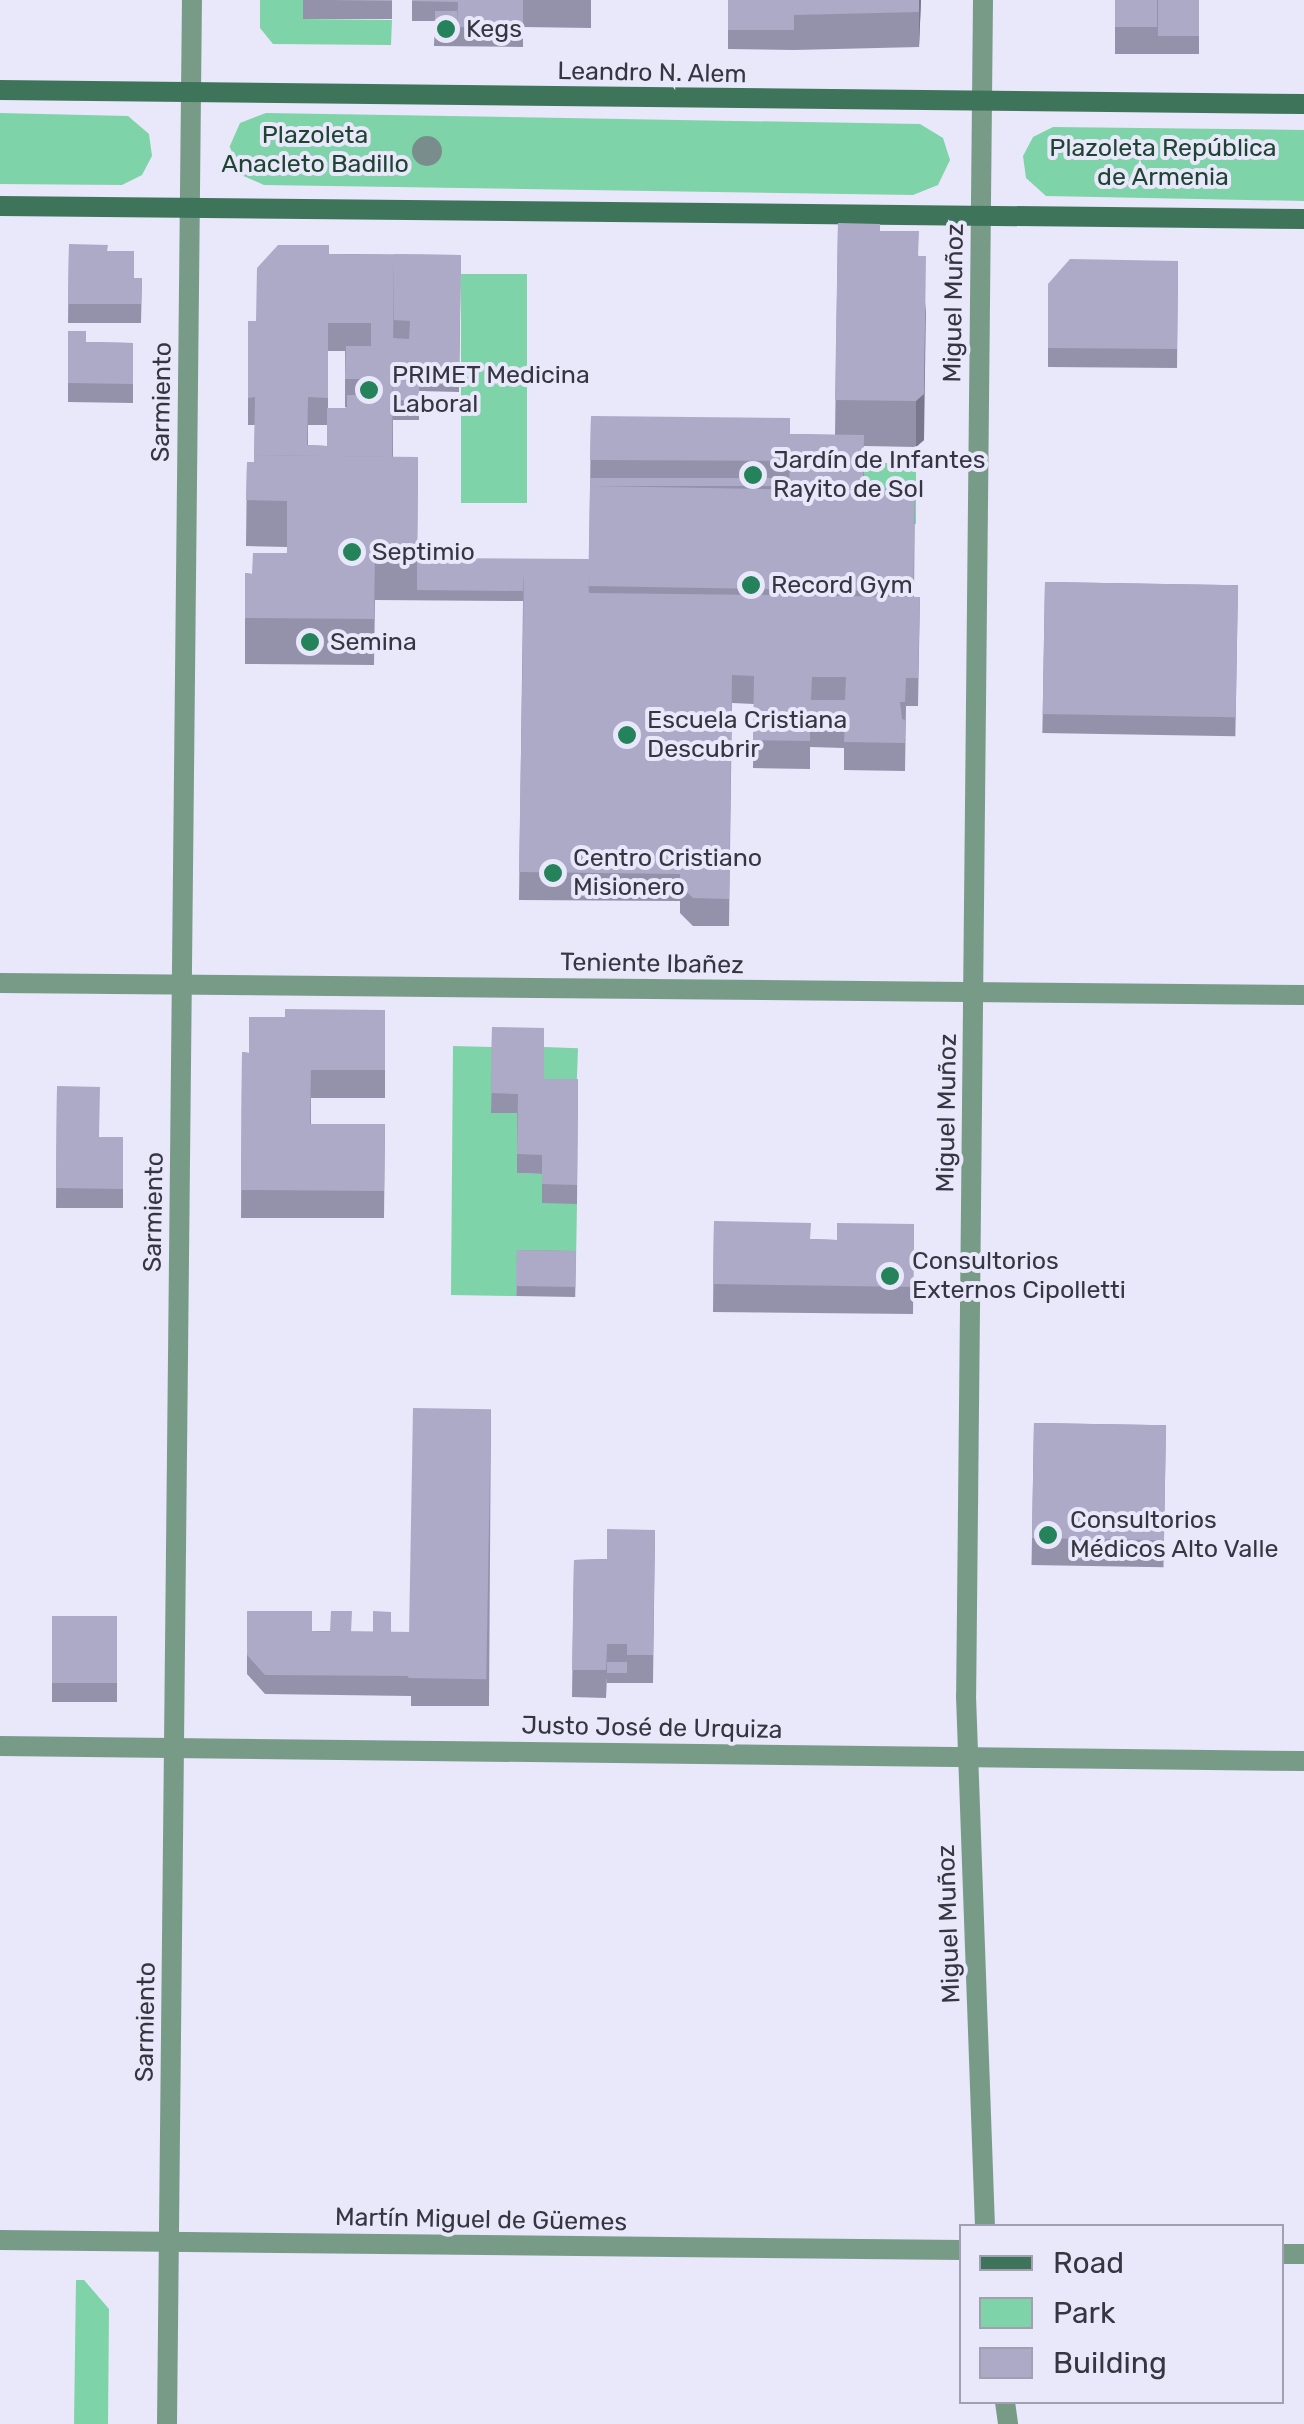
<!DOCTYPE html>
<meta charset="utf-8">
<style>
body{margin:0}
#map{position:relative;width:1304px;height:2424px;overflow:hidden;background:#e9e7fa;font-family:Rubik,sans-serif}
div>[style]{position:absolute}
.green>*{inset:0;background:#7fd3a8;transform-origin:0 0}
.minor>*{height:20px;margin:-10px;padding:0 10px;transform-origin:10px;border-radius:10px;background:#789b88}
.tertiary>*{height:20px;margin:-10px;padding:0 10px;transform-origin:10px;border-radius:10px;background:#789b88}
.secondary>*{height:20px;margin:-10px;padding:0 10px;transform-origin:10px;border-radius:10px;background:#3e755a}
.trees>*{width:30px;height:30px;margin:-15px;border-radius:50%;background:#798e8c}
.wall>*{inset:0;background:#9492ab;transform-origin:0 0}
.shaded-wall>*{inset:0;background:#78778b}
.building>*{inset:0;background:#acaac7;transform-origin:0 0}
.dots>*{width:28px;height:28px;translate:-50% -50%;box-sizing:border-box;border:5px solid #e9e7fa;border-radius:50%}
span{translate:-50% -50%;white-space:nowrap;text-align:center;line-height:1.15;-webkit-text-stroke:8px #e9e7fa;paint-order:stroke}
.poi-label{font-size:25px;color:#363642}
.left{translate:0 -50%;text-align:left}
.street-label{font-size:25px;color:#363642}
.park-label{font-size:25px;color:#1e4532}
.legend{position:absolute;left:959px;top:2224px;width:325px;height:180px;box-sizing:border-box;background:#e9e7fa;border:2px solid #a1a0b0;margin:0;padding:12px 18px;list-style:none;font-size:30px;color:#363642}
.legend li{display:flex;align-items:center;gap:20px;height:50px}
.legend b{width:50px;border:2px solid #a1a0b0}
</style>
<div id="map">
<div class="green">
<div style="clip-path:polygon(260px 0,304px 0,304px 19px,392px 20px,391px 45px,273px 44px,260px 28px)"></div>
<div style="clip-path:polygon(0 113px,128px 116px,149px 134px,152px 156px,142px 175px,122px 185px,0 184px)"></div>
<div style="clip-path:polygon(266px 113px,920px 124px,943px 138px,950px 160px,938px 185px,913px 195px,264px 185px,239px 174px,229px 148px,240px 123px)"></div>
<div style="clip-path:polygon(1053px 127px,1304px 130px,1304px 201px,1046px 196px,1026px 178px,1023px 156px,1033px 137px)"></div>
<div style="left:461px;top:274px;width:66px;height:229px"></div>
<div style="left:864px;top:463px;width:52px;height:61px"></div>
<div style="clip-path:polygon(453px 1046px,492px 1047px,491px 1112px,518px 1113px,517px 1173px,542px 1174px,577px 1204px,576px 1261px,517px 1260px,516px 1296px,451px 1295px)"></div>
<div style="left:544px;top:1047px;width:34px;height:51px;rotate:2deg"></div>
<div style="clip-path:polygon(76px 2280px,84px 2280px,109px 2309px,108px 2424px,74px 2424px)"></div>
</div>
<div class="minor">
<div style="left:983px;top:0;width:1696px;rotate:90.57deg"></div>
<div style="left:966px;top:1696px;width:530px;rotate:87.95deg"></div>
<div style="left:0;top:983px;width:1304px;rotate:0.53deg"></div>
<div style="left:0;top:1746px;width:1304px;rotate:0.66deg"></div>
<div style="left:0;top:2240px;width:962px;rotate:0.6deg"></div>
<div style="left:1282px;top:2254px;width:22px"></div>
<div style="left:1005px;top:2402px;width:22px;rotate:82deg"></div>
</div>
<div class="tertiary">
<div style="left:167px;top:2424px;width:2424px;rotate:-89.41deg"></div>
</div>
<div class="secondary">
<div style="left:0;top:90px;width:1304px;rotate:0.62deg"></div>
<div style="left:0;top:206px;width:1304px;rotate:0.57deg"></div>
</div>
<div class="trees">
<div style="left:427px;top:151px"></div>
</div>
<div class="wall">
<div style="left:303px;top:0;width:89px;height:19px"></div>
<div style="clip-path:polygon(412px 0,591px 0,591px 28px,523px 27px,523px 21px,523px 47px,434px 46px,435px 21px,412px 21px)"></div>
<div style="clip-path:polygon(728px 0,921px 0,919px 47px,794px 50px,728px 49px)"></div>
<div style="left:1115px;top:0;width:84px;height:54px"></div>
<div style="clip-path:polygon(evenodd,838px 223px,880px 231px,919px 256px,924px 440px,916px 447px,864px 446px,864px 489px,915px 490px,914px 597px,920px 597px,918px 706px,906px 706px,905px 771px,844px 770px,844px 748px,810px 747px,810px 769px,753px 768px,754px 704px,732px 703px,729px 926px,693px 926px,680px 913px,680px 901px,519px 900px,523px 601px,375px 600px,374px 665px,245px 664px,245px 573px,252px 574px,287px 553px,287px 547px,246px 546px,247px 462px,254px 462px,255px 425px,248px 425px,248px 321px,256px 321px,329px 254px,461px 255px,459px 392px,419px 391px,419px 420px,393px 420px,393px 457px,418px 457px,417px 579px,589px 569px,591px 416px,790px 434px,835px 435px,838px 223px,328px 351px,345px 351px,345px 407px,347px 408px,328px 408px,328px 351px,838px 223px,308px 425px,327px 425px,327px 446px,308px 445px,308px 425px)"></div>
<div style="clip-path:polygon(69px 244px,108px 251px,134px 278px,142px 278px,141px 323px,68px 323px)"></div>
<div style="clip-path:polygon(1178px 261px,1177px 368px,1048px 367px,1048px 284px)"></div>
<div style="clip-path:polygon(68px 331px,86px 342px,133px 343px,133px 403px,68px 402px)"></div>
<div style="left:1045px;top:582px;width:193px;height:151px;rotate:1deg"></div>
<div style="clip-path:polygon(385px 1010px,385px 1098px,311px 1098px,311px 1124px,385px 1124px,384px 1218px,241px 1218px,242px 1052px,249px 1053px,285px 1017px)"></div>
<div style="clip-path:polygon(492px 1027px,544px 1079px,578px 1079px,577px 1204px,542px 1203px,542px 1174px,517px 1173px,517px 1113px,491px 1113px)"></div>
<div style="clip-path:polygon(57px 1086px,99px 1137px,123px 1137px,123px 1208px,56px 1208px)"></div>
<div style="clip-path:polygon(714px 1221px,811px 1239px,837px 1240px,914px 1224px,913px 1314px,713px 1312px)"></div>
<div style="left:517px;top:1250px;width:59px;height:46px;rotate:1deg"></div>
<div style="clip-path:polygon(491px 1409px,489px 1706px,411px 1706px,411px 1674px,411px 1696px,265px 1694px,247px 1674px,247px 1611px,312px 1631px,412px 1632px)"></div>
<div style="left:1034px;top:1423px;width:132px;height:142px;rotate:1deg"></div>
<div style="clip-path:polygon(655px 1530px,653px 1683px,607px 1683px,607px 1677px,606px 1698px,572px 1697px,574px 1560px,607px 1559px)"></div>
<div style="left:52px;top:1616px;width:65px;height:86px"></div>
</div>
<div class="shaded-wall">
<div style="clip-path:polygon(919px 0,921px 0,919px 47px)"></div>
<div style="clip-path:polygon(926px 302px,924px 440px,916px 447px,916px 401px)"></div>
</div>
<div class="building">
<div style="clip-path:polygon(330px 0,392px 0,392px 1px)"></div>
<div style="clip-path:polygon(412px 0,523px 0,523px 28px,457px 27px,458px 2px,412px 1px)"></div>
<div style="left:728px;top:0;width:66px;height:30px"></div>
<div style="clip-path:polygon(794px 0,919px 0,919px 12px,794px 15px)"></div>
<div style="left:1115px;top:0;width:42px;height:27px"></div>
<div style="left:1158px;top:0;width:41px;height:36px"></div>
<div style="left:435px;top:11px;width:22px;height:25px"></div>
<div style="clip-path:polygon(838px 223px,880px 224px,880px 231px,919px 231px,918px 256px,926px 256px,924px 394px,916px 401px,835px 400px)"></div>
<div style="clip-path:polygon(69px 244px,108px 245px,107px 251px,134px 251px,134px 278px,142px 278px,141px 304px,68px 304px)"></div>
<div style="clip-path:polygon(evenodd,278px 245px,329px 245px,329px 254px,394px 255px,392px 457px,254px 455px,255px 397px,248px 398px,248px 321px,256px 321px,257px 268px,278px 245px,328px 323px,371px 323px,371px 346px,346px 346px,345px 379px,367px 379px,367px 395px,347px 395px,347px 408px,327px 408px,327px 446px,307px 445px,308px 397px,328px 398px,328px 323px)"></div>
<div style="clip-path:polygon(394px 254px,461px 255px,459px 373px,419px 372px,419px 401px,393px 400px,393px 338px,409px 339px,410px 321px,394px 320px)"></div>
<div style="clip-path:polygon(1070px 259px,1178px 261px,1177px 349px,1048px 348px,1048px 284px)"></div>
<div style="clip-path:polygon(68px 331px,86px 331px,86px 342px,133px 343px,133px 384px,68px 383px)"></div>
<div style="clip-path:polygon(591px 416px,790px 418px,790px 434px,864px 435px,863px 487px,789px 486px,790px 461px,590px 460px)"></div>
<div style="clip-path:polygon(254px 455px,418px 457px,417px 554px,375px 554px,374px 619px,245px 618px,245px 573px,252px 574px,253px 553px,287px 553px,287px 501px,246px 500px,247px 462px,254px 462px)"></div>
<div style="left:590px;top:478px;width:200px;height:8px"></div>
<div style="left:590px;top:486px;width:325px;height:100px;rotate:1deg"></div>
<div style="clip-path:polygon(417px 558px,589px 559px,589px 585px,588px 574px,524px 574px,523px 591px,417px 590px)"></div>
<div style="clip-path:polygon(evenodd,524px 574px,588px 574px,589px 593px,920px 597px,918px 678px,906px 678px,905px 702px,900px 702px,905px 743px,844px 742px,845px 721px,810px 720px,810px 741px,753px 740px,754px 676px,732px 675px,729px 899px,693px 898px,680px 886px,680px 874px,519px 872px,524px 574px,812px 677px,846px 677px,845px 700px,811px 700px,812px 677px)"></div>
<div style="left:1045px;top:582px;width:193px;height:132px;rotate:1deg"></div>
<div style="clip-path:polygon(902px 719px,905px 720px,905px 739px,904px 739px)"></div>
<div style="clip-path:polygon(285px 1009px,385px 1010px,385px 1070px,311px 1070px,310px 1124px,385px 1124px,384px 1191px,241px 1190px,242px 1052px,249px 1053px,249px 1017px,285px 1017px)"></div>
<div style="clip-path:polygon(492px 1027px,544px 1028px,544px 1079px,578px 1079px,577px 1185px,542px 1184px,542px 1155px,517px 1154px,518px 1094px,491px 1093px)"></div>
<div style="clip-path:polygon(57px 1086px,100px 1087px,99px 1137px,123px 1137px,123px 1189px,56px 1188px)"></div>
<div style="clip-path:polygon(714px 1221px,811px 1223px,810px 1239px,837px 1240px,837px 1223px,914px 1224px,913px 1287px,713px 1284px)"></div>
<div style="left:517px;top:1250px;width:59px;height:36px;rotate:1deg"></div>
<div style="left:413px;top:1408px;width:78px;height:270px;rotate:1deg"></div>
<div style="left:1034px;top:1423px;width:132px;height:115px;rotate:1deg"></div>
<div style="clip-path:polygon(607px 1529px,655px 1530px,653px 1655px,627px 1655px,627px 1644px,607px 1644px,606px 1670px,572px 1670px,574px 1560px,607px 1559px)"></div>
<div style="clip-path:polygon(247px 1611px,312px 1611px,312px 1631px,330px 1632px,331px 1611px,352px 1611px,351px 1632px,373px 1632px,373px 1611px,391px 1612px,391px 1632px,412px 1632px,411px 1676px,265px 1675px,247px 1655px)"></div>
<div style="left:52px;top:1616px;width:65px;height:67px"></div>
<div style="left:607px;top:1662px;width:20px;height:11px"></div>
</div>
<div class="dots">
<div style="left:446px;top:29px;background:#25835b"></div>
<div style="left:369px;top:390px;background:#25835b"></div>
<div style="left:753px;top:475px;background:#25835b"></div>
<div style="left:352px;top:552px;background:#25835b"></div>
<div style="left:751px;top:585px;background:#25835b"></div>
<div style="left:310px;top:642px;background:#25835b"></div>
<div style="left:627px;top:735px;background:#25835b"></div>
<div style="left:553px;top:873px;background:#25835b"></div>
<div style="left:890px;top:1276px;background:#25835b"></div>
<div style="left:1048px;top:1535px;background:#25835b"></div>
</div>
<div class="poi-label">
<span class="left" style="left:466px;top:29px">Kegs</span>
<span class="left" style="left:392px;top:390px">PRIMET Medicina<br>Laboral</span>
<span class="left" style="left:773px;top:475px">Jardín de Infantes<br>Rayito de Sol</span>
<span class="left" style="left:372px;top:552px">Septimio</span>
<span class="left" style="left:771px;top:585px">Record Gym</span>
<span class="left" style="left:330px;top:642px">Semina</span>
<span class="left" style="left:647px;top:735px">Escuela Cristiana<br>Descubrir</span>
<span class="left" style="left:573px;top:873px">Centro Cristiano<br>Misionero</span>
<span class="left" style="left:912px;top:1276px">Consultorios<br>Externos Cipolletti</span>
<span class="left" style="left:1070px;top:1535px">Consultorios<br>Médicos Alto Valle</span>
</div>
<div class="street-label">
<span style="left:652px;top:73px;rotate:1deg">Leandro N. Alem</span>
<span style="left:954px;top:303px;rotate:-89deg">Miguel Muñoz</span>
<span style="left:162px;top:402px;rotate:-89deg">Sarmiento</span>
<span style="left:652px;top:964px;rotate:1deg">Teniente Ibañez</span>
<span style="left:947px;top:1113px;rotate:-89deg">Miguel Muñoz</span>
<span style="left:154px;top:1212px;rotate:-89deg">Sarmiento</span>
<span style="left:652px;top:1728px;rotate:1deg">Justo José de Urquiza</span>
<span style="left:949px;top:1924px;rotate:-92deg">Miguel Muñoz</span>
<span style="left:146px;top:2022px;rotate:-89deg">Sarmiento</span>
<span style="left:481px;top:2220px;rotate:1deg">Martín Miguel de Güemes</span>
</div>
<div class="park-label">
<span style="left:315px;top:150px">Plazoleta<br>Anacleto Badillo</span>
<span style="left:1163px;top:163px">Plazoleta República<br>de Armenia</span>
</div>
<ul class="legend">
<li><b style="height:12px;background:#3e755a"></b>Road</li>
<li><b style="height:28px;background:#7fd3a8"></b>Park</li>
<li><b style="height:28px;background:#acaac7"></b>Building</li>
</ul>
</div>
